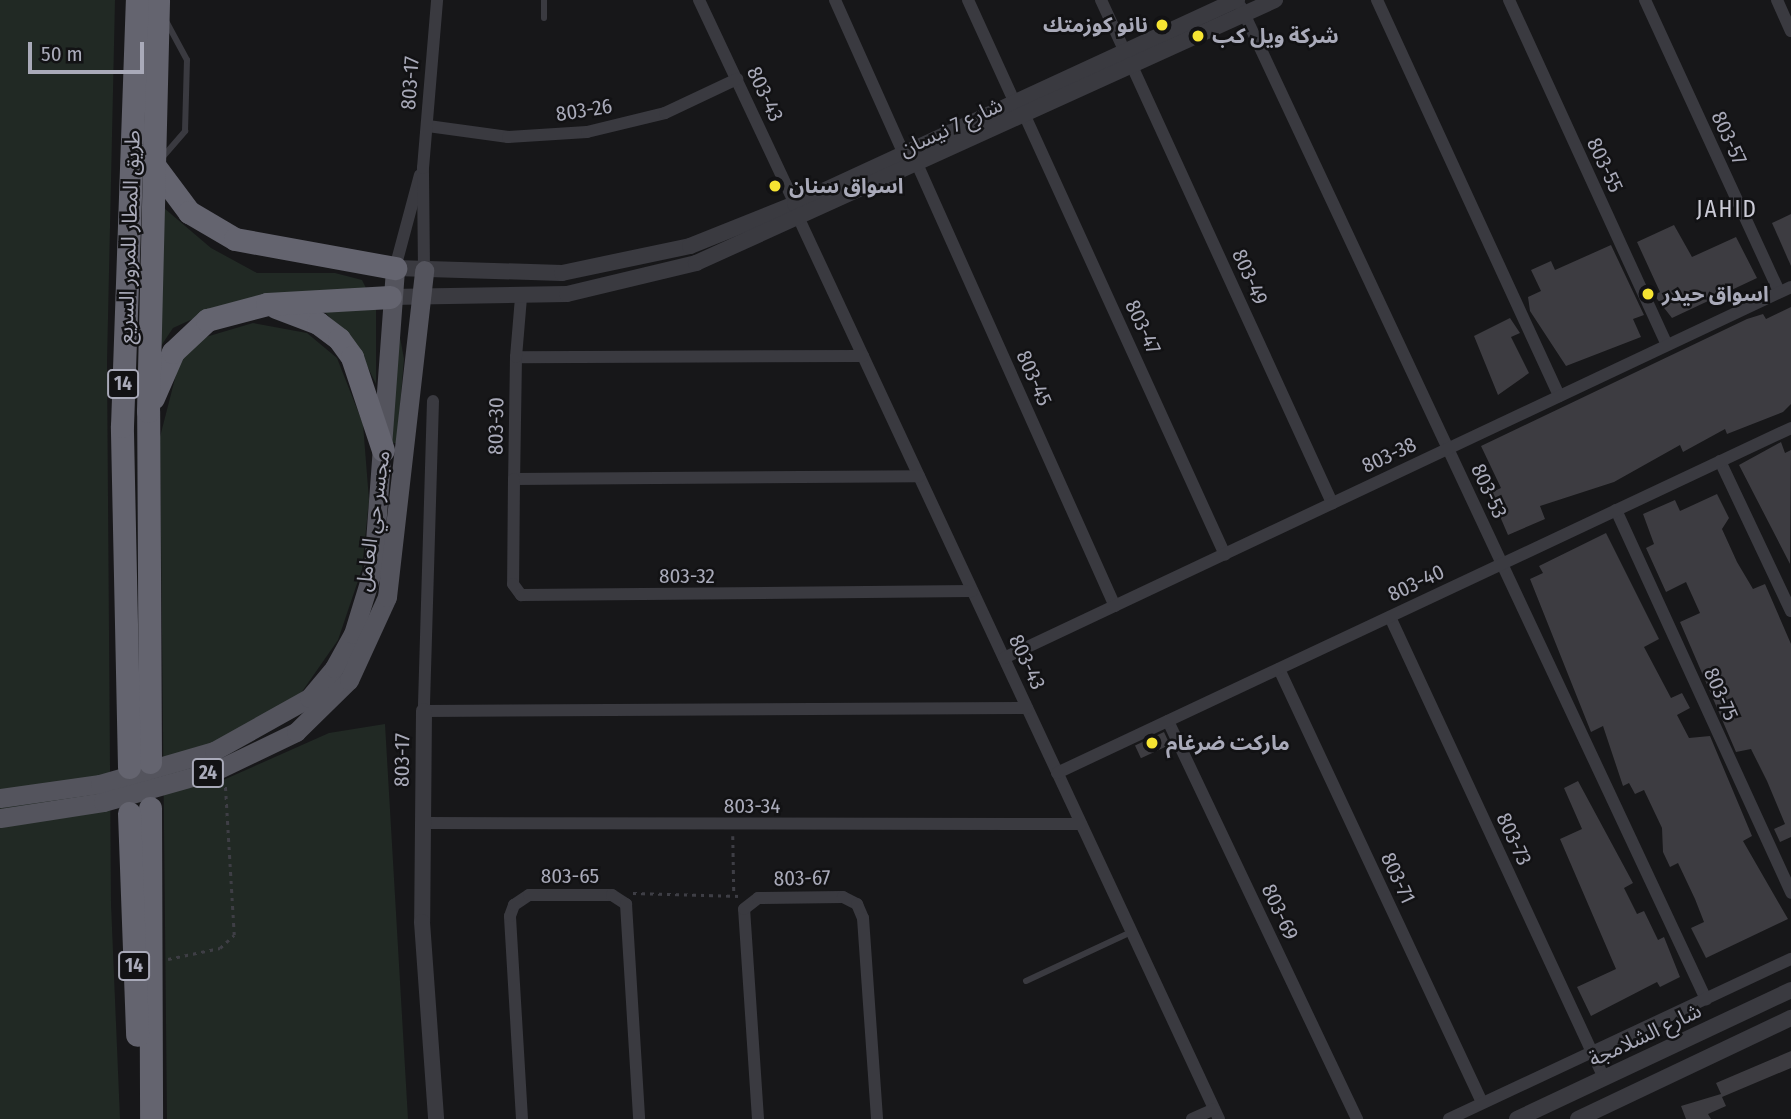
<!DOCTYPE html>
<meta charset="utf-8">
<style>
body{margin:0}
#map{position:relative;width:1791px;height:1119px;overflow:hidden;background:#171719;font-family:"Fira Sans Condensed","Noto Sans Arabic",sans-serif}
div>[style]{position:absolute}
.green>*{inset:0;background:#212924}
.building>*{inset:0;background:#3d3c41;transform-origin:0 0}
.path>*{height:2.5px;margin-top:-1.25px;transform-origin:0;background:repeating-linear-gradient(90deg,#3e3e45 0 3.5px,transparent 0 8.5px)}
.service>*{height:6px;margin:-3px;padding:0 3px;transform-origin:3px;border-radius:3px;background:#3a3a40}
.minor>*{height:12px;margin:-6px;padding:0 6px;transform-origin:6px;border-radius:6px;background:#3a3a40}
.tertiary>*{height:16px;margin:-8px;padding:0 8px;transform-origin:8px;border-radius:8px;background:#3a3a40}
.primary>*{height:19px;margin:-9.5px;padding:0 9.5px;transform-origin:9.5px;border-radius:9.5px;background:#54545d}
.motorway>*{height:23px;margin:-11.5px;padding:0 11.5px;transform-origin:11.5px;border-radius:11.5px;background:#64646f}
.dots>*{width:19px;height:19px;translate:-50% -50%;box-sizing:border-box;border:4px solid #121214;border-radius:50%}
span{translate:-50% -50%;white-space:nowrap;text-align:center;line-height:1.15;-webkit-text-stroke:5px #121214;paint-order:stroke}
.shield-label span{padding:2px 5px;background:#121214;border:2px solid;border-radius:5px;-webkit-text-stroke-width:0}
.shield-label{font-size:19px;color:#a9aab9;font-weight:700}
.poi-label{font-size:21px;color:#a9aab9;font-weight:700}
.right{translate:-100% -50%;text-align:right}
.left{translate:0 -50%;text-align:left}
.street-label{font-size:21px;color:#a9aab9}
.neighbourhood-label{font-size:23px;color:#cacad5;letter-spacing:2px}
.scale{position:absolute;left:28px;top:42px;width:116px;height:32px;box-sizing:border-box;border:4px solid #a9aab9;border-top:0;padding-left:9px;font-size:21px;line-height:24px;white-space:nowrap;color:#a9aab9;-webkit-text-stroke:5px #121214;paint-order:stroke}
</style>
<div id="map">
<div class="green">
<div style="clip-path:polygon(0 0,115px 0,107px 363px,111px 904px,120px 1119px,0 1119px)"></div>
<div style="clip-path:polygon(164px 208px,211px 248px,257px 273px,335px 273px,362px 280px,366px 288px,208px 312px,173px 328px,161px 346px)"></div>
<div style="clip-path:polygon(376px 307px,376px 384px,359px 349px,323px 310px)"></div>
<div style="clip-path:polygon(397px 321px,404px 359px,397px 443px,392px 443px)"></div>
<div style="clip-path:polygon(253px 323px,307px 333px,337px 358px,363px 424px,369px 500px,362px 569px,338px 640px,299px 696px,218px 741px,221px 781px,329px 733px,385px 724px,408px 1119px,167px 1119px,160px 437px,180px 359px,199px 339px)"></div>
</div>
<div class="building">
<div style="clip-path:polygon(1791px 214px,1791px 266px,1772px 223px)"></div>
<div style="clip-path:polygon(1674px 225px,1692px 257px,1736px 237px,1757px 278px,1672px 318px,1654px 295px,1660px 292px,1637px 242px)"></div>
<div style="clip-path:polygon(1611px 245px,1644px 315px,1633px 319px,1641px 337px,1566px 366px,1530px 311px,1528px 297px,1541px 291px,1531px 270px,1551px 261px,1555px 270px)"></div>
<div style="clip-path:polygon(1791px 307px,1791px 404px,1783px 412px,1727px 434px,1725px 429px,1683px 452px,1680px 445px,1614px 482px,1540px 506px,1545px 519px,1508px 535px,1490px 493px,1501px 488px,1481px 446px,1747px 319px,1763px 314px,1766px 319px)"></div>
<div style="clip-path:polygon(1510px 318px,1520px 333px,1511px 337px,1529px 373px,1498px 395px,1474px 336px)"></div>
<div style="clip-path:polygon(1781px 442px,1785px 453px,1791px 450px,1790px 564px,1739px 465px)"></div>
<div style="clip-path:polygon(1717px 494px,1729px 518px,1722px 529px,1737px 562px,1753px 589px,1765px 584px,1791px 644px,1791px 837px,1780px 842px,1774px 829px,1785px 824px,1767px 781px,1751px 749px,1736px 752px,1680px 622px,1700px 613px,1686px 582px,1666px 592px,1646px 548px,1654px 544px,1643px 514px,1675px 500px,1680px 511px)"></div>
<div style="clip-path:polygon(1606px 533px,1659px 639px,1644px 647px,1671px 698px,1682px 693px,1690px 708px,1677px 715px,1689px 738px,1710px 736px,1752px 836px,1743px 841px,1788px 919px,1706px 958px,1691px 928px,1704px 922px,1695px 899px,1678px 863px,1670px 867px,1663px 852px,1662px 828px,1644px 790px,1635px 794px,1629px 783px,1623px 786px,1603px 726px,1591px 732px,1530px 579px,1543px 573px,1539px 566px)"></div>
<div style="left:1164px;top:732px;width:14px;height:32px;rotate:65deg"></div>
<div style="clip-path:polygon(1578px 781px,1633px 883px,1624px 888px,1637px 914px,1644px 911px,1658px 940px,1664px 937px,1680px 977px,1660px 987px,1657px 982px,1591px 1016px,1577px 987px,1616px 969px,1560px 839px,1582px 829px,1564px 788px)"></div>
<div style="clip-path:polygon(1791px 1051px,1791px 1068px,1722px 1097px,1726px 1106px,1708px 1114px,1711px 1119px,1686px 1119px,1681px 1106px,1721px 1094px,1716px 1083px)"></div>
</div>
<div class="path">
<div style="left:733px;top:836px;width:57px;rotate:89deg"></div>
<div style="left:633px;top:893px;width:107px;rotate:1.6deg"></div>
<div style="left:168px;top:959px;width:53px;rotate:-11.9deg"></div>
<div style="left:220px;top:948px;width:19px;rotate:-43deg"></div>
<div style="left:234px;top:935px;width:151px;rotate:-93.4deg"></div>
</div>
<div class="service">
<div style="left:544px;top:18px;width:18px;rotate:-90deg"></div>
<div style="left:161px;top:159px;width:37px;rotate:-49deg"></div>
<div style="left:185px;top:131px;width:71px;rotate:-88.4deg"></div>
<div style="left:187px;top:60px;width:44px;rotate:-118.3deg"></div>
<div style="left:1026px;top:981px;width:116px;rotate:-25deg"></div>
</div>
<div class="minor">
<div style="left:699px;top:0;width:225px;rotate:64.8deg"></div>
<div style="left:835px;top:0;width:169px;rotate:65.9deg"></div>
<div style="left:968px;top:0;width:113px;rotate:65.5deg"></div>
<div style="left:1101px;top:0;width:57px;rotate:65.2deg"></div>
<div style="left:1377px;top:0;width:436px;rotate:65.3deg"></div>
<div style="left:1509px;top:0;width:379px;rotate:65.4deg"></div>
<div style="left:1645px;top:0;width:321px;rotate:65.3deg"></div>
<div style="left:1777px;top:0;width:34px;rotate:66deg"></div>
<div style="left:1241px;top:7px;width:1096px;rotate:64.89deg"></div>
<div style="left:1132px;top:66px;width:481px;rotate:65.4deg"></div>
<div style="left:1025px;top:116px;width:482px;rotate:65.5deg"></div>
<div style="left:428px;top:126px;width:81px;rotate:7.8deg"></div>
<div style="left:508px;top:137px;width:79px;rotate:-3.6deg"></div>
<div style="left:587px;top:132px;width:80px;rotate:-13.7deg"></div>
<div style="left:665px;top:113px;width:80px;rotate:-25.3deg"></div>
<div style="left:918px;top:166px;width:482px;rotate:65.9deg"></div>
<div style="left:800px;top:221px;width:991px;rotate:64.99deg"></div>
<div style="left:395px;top:268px;width:96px;rotate:-75deg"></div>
<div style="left:424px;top:270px;width:102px;rotate:-90.6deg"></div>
<div style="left:423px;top:168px;width:169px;rotate:-85.2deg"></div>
<div style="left:863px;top:356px;width:347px;rotate:179.8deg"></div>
<div style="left:516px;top:357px;width:122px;rotate:90.9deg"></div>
<div style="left:514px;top:479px;width:405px;rotate:-0.4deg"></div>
<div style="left:516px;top:357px;width:59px;rotate:-85.2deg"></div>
<div style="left:433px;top:401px;width:310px;rotate:91.7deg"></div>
<div style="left:424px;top:711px;width:603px;rotate:-0.29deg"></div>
<div style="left:1720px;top:461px;width:166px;rotate:64.7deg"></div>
<div style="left:514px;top:479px;width:105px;rotate:90.5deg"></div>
<div style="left:513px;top:584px;width:14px;rotate:54deg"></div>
<div style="left:521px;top:595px;width:451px;rotate:-0.5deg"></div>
<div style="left:1616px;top:510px;width:421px;rotate:65.4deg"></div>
<div style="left:1390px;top:617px;width:508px;rotate:65.1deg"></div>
<div style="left:1004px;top:658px;width:870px;rotate:-25.24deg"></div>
<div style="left:1279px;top:669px;width:479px;rotate:64.9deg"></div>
<div style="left:1168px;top:721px;width:441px;rotate:64.6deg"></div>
<div style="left:1057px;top:773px;width:811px;rotate:-25.17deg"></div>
<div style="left:423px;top:823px;width:658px;rotate:0.09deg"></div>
<div style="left:522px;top:1119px;width:203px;rotate:-93.4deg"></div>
<div style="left:510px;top:916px;width:12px;rotate:-70deg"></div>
<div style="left:514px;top:905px;width:18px;rotate:-34deg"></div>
<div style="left:529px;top:895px;width:83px"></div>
<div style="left:612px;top:895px;width:17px;rotate:33deg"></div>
<div style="left:626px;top:904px;width:215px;rotate:86.5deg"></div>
<div style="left:758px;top:1119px;width:210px;rotate:-93.8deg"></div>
<div style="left:744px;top:909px;width:18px;rotate:-38deg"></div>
<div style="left:758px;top:898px;width:85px;rotate:-0.7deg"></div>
<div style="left:843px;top:897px;width:16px;rotate:27deg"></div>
<div style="left:857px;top:904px;width:15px;rotate:67deg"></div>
<div style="left:863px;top:918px;width:201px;rotate:86deg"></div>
<div style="left:1192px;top:1119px;width:24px;rotate:-24deg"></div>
<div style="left:1449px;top:1119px;width:378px;rotate:-25.1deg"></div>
</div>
<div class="tertiary">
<div style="left:395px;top:268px;width:167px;rotate:1.7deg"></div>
<div style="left:562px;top:273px;width:131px;rotate:-11.9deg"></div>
<div style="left:690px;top:246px;width:113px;rotate:-21.8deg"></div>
<div style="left:795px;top:204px;width:487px;rotate:-24.8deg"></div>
<div style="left:390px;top:297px;width:177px;rotate:-1deg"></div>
<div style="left:567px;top:294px;width:133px;rotate:-13.5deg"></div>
<div style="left:696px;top:263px;width:636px;rotate:-24.43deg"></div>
<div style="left:424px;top:711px;width:211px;rotate:90.5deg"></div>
<div style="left:422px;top:922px;width:197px;rotate:85.9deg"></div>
<div style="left:1517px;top:1119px;width:303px;rotate:-25.2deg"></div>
<div style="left:1578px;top:1119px;width:236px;rotate:-25.4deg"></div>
</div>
<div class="primary">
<div style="left:0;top:798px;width:101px;rotate:-8deg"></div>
<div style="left:100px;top:784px;width:119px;rotate:-16.1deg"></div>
<div style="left:214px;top:751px;width:109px;rotate:-29.2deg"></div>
<div style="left:309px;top:698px;width:39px;rotate:-50deg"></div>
<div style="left:334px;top:668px;width:39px;rotate:-61deg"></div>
<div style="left:353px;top:634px;width:68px;rotate:-72.9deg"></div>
<div style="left:373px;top:569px;width:302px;rotate:-85.8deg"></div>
<div style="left:0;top:818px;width:104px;rotate:-8.8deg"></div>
<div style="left:103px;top:802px;width:118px;rotate:-15.7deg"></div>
<div style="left:217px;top:770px;width:88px;rotate:-25.7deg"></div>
<div style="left:296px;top:732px;width:74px;rotate:-44.5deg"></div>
<div style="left:349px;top:680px;width:91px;rotate:-65.4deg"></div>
<div style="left:387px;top:597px;width:329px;rotate:-83.5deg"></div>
</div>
<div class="motorway">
<div style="left:154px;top:165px;width:59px;rotate:53.3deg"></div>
<div style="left:189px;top:212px;width:53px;rotate:30.4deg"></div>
<div style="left:235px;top:239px;width:163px;rotate:10.3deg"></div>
<div style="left:276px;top:307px;width:45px;rotate:20.9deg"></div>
<div style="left:318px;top:323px;width:26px;rotate:37deg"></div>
<div style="left:339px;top:339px;width:22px;rotate:54deg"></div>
<div style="left:352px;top:357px;width:98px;rotate:71.6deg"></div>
<div style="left:153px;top:398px;width:50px;rotate:-66.5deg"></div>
<div style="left:173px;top:352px;width:47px;rotate:-43.3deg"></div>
<div style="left:207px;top:320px;width:62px;rotate:-14.9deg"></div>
<div style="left:267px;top:304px;width:123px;rotate:-3.3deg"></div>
<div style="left:150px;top:762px;width:351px;rotate:-90.3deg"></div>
<div style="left:148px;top:411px;width:411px;rotate:-88.6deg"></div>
<div style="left:129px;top:767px;width:341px;rotate:-91.2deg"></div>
<div style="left:122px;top:426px;width:426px;rotate:-88deg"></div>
<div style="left:150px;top:808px;width:311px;rotate:89.8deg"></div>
<div style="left:129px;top:813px;width:222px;rotate:87.9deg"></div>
</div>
<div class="dots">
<div style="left:1162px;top:25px;background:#f6e432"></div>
<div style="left:1198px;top:36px;background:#f6e432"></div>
<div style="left:775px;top:186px;background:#f6e432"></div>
<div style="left:1648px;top:294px;background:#f6e432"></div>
<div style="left:1152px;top:743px;background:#f6e432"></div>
</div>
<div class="shield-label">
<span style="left:123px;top:384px">14</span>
<span style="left:208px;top:773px">24</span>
<span style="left:134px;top:966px">14</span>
</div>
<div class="poi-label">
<span class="right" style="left:1148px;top:25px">نانو كوزمتك</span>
<span class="left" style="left:1212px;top:36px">شركة ويل كب</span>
<span class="left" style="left:789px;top:186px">اسواق سنان</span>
<span class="left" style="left:1662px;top:294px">اسواق حيدر</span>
<span class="left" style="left:1166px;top:743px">ماركت ضرغام</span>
</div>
<div class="street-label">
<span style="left:410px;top:83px;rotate:-86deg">803-17</span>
<span style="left:765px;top:94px;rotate:65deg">803-43</span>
<span style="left:584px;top:110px;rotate:-9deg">803-26</span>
<span style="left:951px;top:127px;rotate:-25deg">شارع 7 نيسان</span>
<span style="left:1729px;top:138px;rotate:65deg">803-57</span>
<span style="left:1605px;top:165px;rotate:65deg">803-55</span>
<span style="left:129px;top:237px;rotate:-88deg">طريق المطار للمرور السريع</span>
<span style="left:1250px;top:277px;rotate:66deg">803-49</span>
<span style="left:1143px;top:327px;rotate:65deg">803-47</span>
<span style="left:1034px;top:378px;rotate:66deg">803-45</span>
<span style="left:496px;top:426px;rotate:-89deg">803-30</span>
<span style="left:1389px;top:455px;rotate:-25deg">803-38</span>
<span style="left:1489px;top:491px;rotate:65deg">803-53</span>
<span style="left:373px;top:521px;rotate:-82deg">مجسر حي العامل</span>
<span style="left:687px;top:576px">803-32</span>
<span style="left:1416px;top:583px;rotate:-25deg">803-40</span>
<span style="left:1027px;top:662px;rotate:65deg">803-43</span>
<span style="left:1721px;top:694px;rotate:66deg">803-75</span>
<span style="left:402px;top:760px;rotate:-89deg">803-17</span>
<span style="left:752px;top:806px">803-34</span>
<span style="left:1514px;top:839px;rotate:65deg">803-73</span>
<span style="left:570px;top:876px">803-65</span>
<span style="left:802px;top:878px;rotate:-1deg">803-67</span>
<span style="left:1398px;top:878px;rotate:65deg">803-71</span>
<span style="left:1280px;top:912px;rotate:65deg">803-69</span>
<span style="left:1645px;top:1035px;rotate:-25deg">شارع الشلامجة</span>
</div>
<div class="neighbourhood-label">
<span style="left:1727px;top:209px">JAHID</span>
</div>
<div class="scale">50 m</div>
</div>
